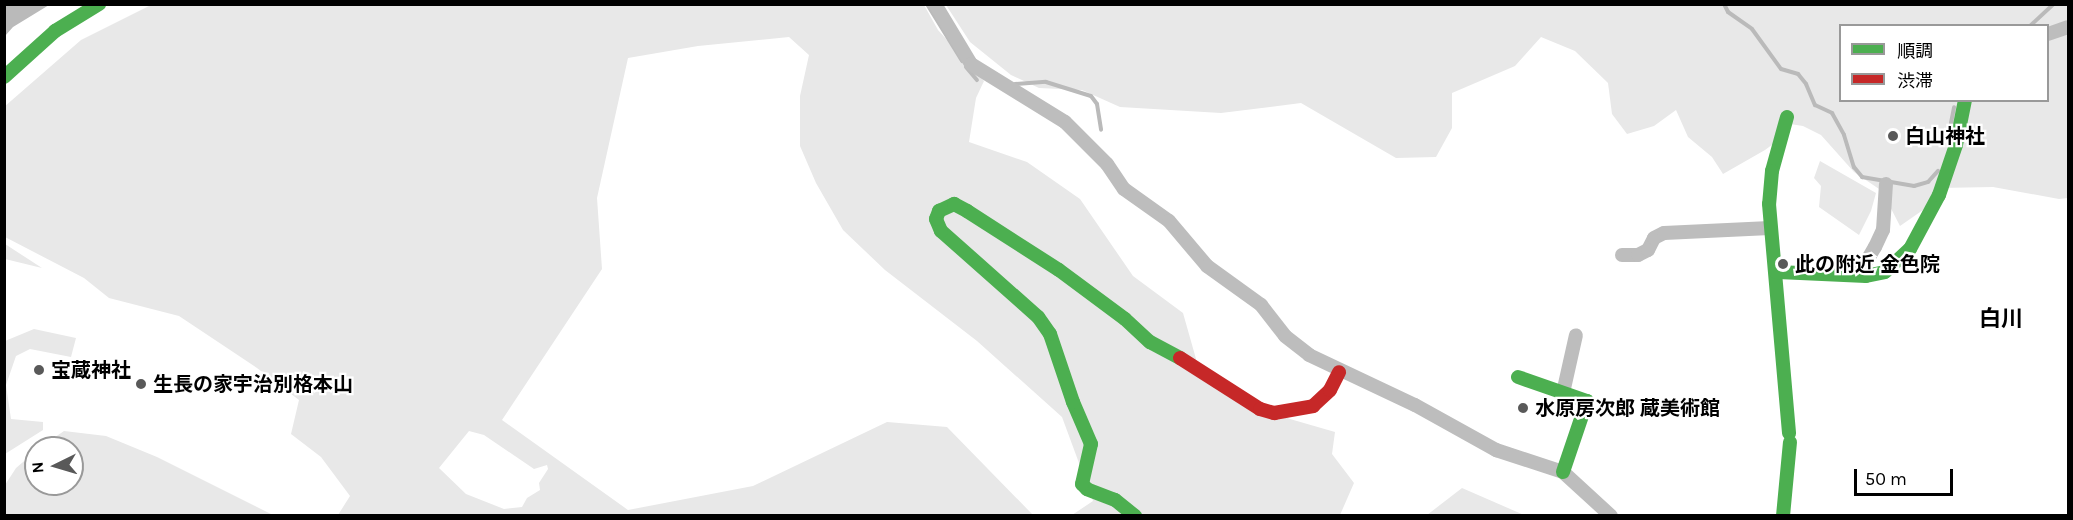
<!DOCTYPE html>
<meta charset="utf-8">
<style>
body{margin:0}
#map{position:relative;width:2073px;height:520px;overflow:hidden;background:#fff;font-family:Karla,"Noto Sans JP",sans-serif}
div>[style]{position:absolute}
.green>*{inset:0;background:#e8e8e8}
.water>*{inset:0;background:#bababa}
.stream>*{height:4px;margin:-2px;padding:0 2px;transform-origin:2px;border-radius:2px;background:#bababa}
.street>*{height:14px;margin:-7px;padding:0 7px;transform-origin:7px;border-radius:7px;background:#bdbdbd}
.fast>*{height:14px;margin:-7px;padding:0 7px;transform-origin:7px;border-radius:7px;background:#4caf50}
.jam>*{height:14px;margin:-7px;padding:0 7px;transform-origin:7px;border-radius:7px;background:#c62828}
.dots>*{width:16px;height:16px;translate:-50% -50%;box-sizing:border-box;border:3px solid #fff;border-radius:50%}
span{translate:-50% -50%;white-space:nowrap;text-align:center;line-height:1.15;-webkit-text-stroke:4.5px #fff;paint-order:stroke}
.poi-label{font-size:20px;color:#000;font-weight:700}
.left{translate:0 -50%;text-align:left}
.quarter-label{font-size:22px;color:#000;font-weight:700}
.frame{position:absolute;inset:0;border:6px solid #000;pointer-events:none}
.legend{position:absolute;left:1839px;top:24px;width:210px;height:78px;box-sizing:border-box;background:#fff;border:2px solid #999;margin:0;padding:8px 10px;list-style:none;font-size:18px;color:#000}
.legend li{display:flex;align-items:center;gap:12px;height:30px}
.legend b{width:30px;border:2px solid #999}
.north{position:absolute;left:24px;top:436px;width:60px;height:60px;box-sizing:border-box;background:#fff;border:2px solid #999;border-radius:50%;rotate:265deg;font-size:16px;font-weight:700;line-height:24px;text-align:center;color:#000}
.north::after{content:'';display:block;margin:auto;width:21px;height:27px;background:#595959;clip-path:polygon(50% 0,100% 100%,50% 72%,0 100%)}
.scale{position:absolute;left:1854px;top:469px;width:99px;height:27px;box-sizing:border-box;border:3px solid #000;border-top:0;padding-left:8px;font-size:18px;line-height:21px;white-space:nowrap;color:#000;-webkit-text-stroke:4px #fff;paint-order:stroke}
</style>
<div id="map">
<div class="green">
<div style="clip-path:polygon(evenodd,151px 5px,924px 5px,938px 30px,984px 81px,976px 98px,969px 142px,1027px 162px,1080px 199px,1133px 276px,1183px 313px,1202px 380px,1290px 419px,1335px 432px,1332px 454px,1354px 483px,1340px 515px,1072px 515px,1093px 501px,1062px 417px,977px 341px,885px 270px,843px 230px,816px 183px,800px 146px,800px 96px,809px 55px,789px 37px,698px 46px,628px 58px,597px 198px,602px 269px,502px 420px,628px 510px,753px 486px,887px 422px,947px 427px,1033px 515px,1041px 515px,338px 515px,350px 496px,321px 457px,291px 434px,299px 400px,257px 368px,179px 316px,109px 298px,84px 278px,5px 237px,4px 107px,81px 40px,151px 5px,469px 431px,484px 435px,534px 469px,547px 465px,548px 469px,539px 483px,540px 490px,527px 498px,522px 507px,504px 509px,466px 494px,439px 468px,469px 431px)"></div>
<div style="clip-path:polygon(evenodd,946px 5px,2068px 5px,2068px 198px,2059px 199px,1993px 187px,1939px 188px,1923px 210px,1900px 226px,1882px 191px,1854px 172px,1821px 135px,1803px 126px,1790px 124px,1780px 139px,1765px 150px,1723px 174px,1712px 157px,1688px 137px,1676px 110px,1654px 126px,1627px 134px,1612px 114px,1608px 83px,1575px 51px,1541px 37px,1515px 66px,1452px 93px,1452px 128px,1436px 157px,1396px 158px,1301px 103px,1221px 113px,1120px 107px,1082px 90px,1039px 88px,1011px 75px,970px 42px,946px 5px,1840px 26px,2048px 26px,2048px 100px,1840px 100px,1840px 26px)"></div>
<div style="clip-path:polygon(1820px 161px,1876px 193px,1871px 211px,1859px 235px,1819px 207px,1821px 186px,1814px 178px)"></div>
<div style="clip-path:polygon(5px 244px,42px 268px,5px 259px)"></div>
<div style="clip-path:polygon(34px 329px,76px 338px,71px 357px,30px 349px,16px 356px,6px 385px,11px 419px,43px 422px,43px 430px,5px 454px,5px 341px)"></div>
<div style="clip-path:polygon(64px 431px,106px 436px,157px 457px,273px 515px,5px 515px,5px 485px,16px 468px,36px 451px,36px 484px,72px 484px,72px 448px,39px 448px)"></div>
<div style="clip-path:polygon(1462px 488px,1524px 515px,1427px 515px)"></div>
</div>
<div class="water">
<div style="clip-path:polygon(5px 4px,49px 4px,49px 5px,13px 27px,5px 36px)"></div>
</div>
<div class="stream">
<div style="left:927px;top:4px;width:67px;rotate:58.4deg"></div>
<div style="left:1724px;top:4px;width:9px;rotate:63deg"></div>
<div style="left:1728px;top:12px;width:29px;rotate:35deg"></div>
<div style="left:1752px;top:29px;width:49px;rotate:54.1deg"></div>
<div style="left:1781px;top:69px;width:18px;rotate:16deg"></div>
<div style="left:1798px;top:74px;width:13px;rotate:51deg"></div>
<div style="left:1806px;top:84px;width:23px;rotate:67deg"></div>
<div style="left:1815px;top:105px;width:19px;rotate:25deg"></div>
<div style="left:1832px;top:113px;width:25px;rotate:61deg"></div>
<div style="left:1844px;top:135px;width:34px;rotate:73deg"></div>
<div style="left:1854px;top:167px;width:13px;rotate:51deg"></div>
<div style="left:1862px;top:177px;width:53px;rotate:9.8deg"></div>
<div style="left:1914px;top:186px;width:15px;rotate:-16deg"></div>
<div style="left:1928px;top:182px;width:15px;rotate:-48deg"></div>
<div style="left:2030px;top:26px;width:33px;rotate:-43deg"></div>
<div style="left:966px;top:67px;width:17px;rotate:50deg"></div>
<div style="left:1015px;top:84px;width:31px;rotate:-4deg"></div>
<div style="left:1046px;top:82px;width:47px;rotate:17.3deg"></div>
<div style="left:1091px;top:96px;width:10px;rotate:53deg"></div>
<div style="left:1097px;top:104px;width:26px;rotate:81deg"></div>
<div style="left:1951px;top:123px;width:16px;rotate:-79deg"></div>
</div>
<div class="street">
<div style="left:935px;top:4px;width:70px;rotate:59deg"></div>
<div style="left:971px;top:64px;width:110px;rotate:31.7deg"></div>
<div style="left:1065px;top:122px;width:59px;rotate:45deg"></div>
<div style="left:1107px;top:164px;width:30px;rotate:56deg"></div>
<div style="left:1124px;top:189px;width:55px;rotate:35.4deg"></div>
<div style="left:1169px;top:221px;width:59px;rotate:49.8deg"></div>
<div style="left:1207px;top:266px;width:67px;rotate:35.8deg"></div>
<div style="left:1261px;top:305px;width:39px;rotate:52deg"></div>
<div style="left:1285px;top:336px;width:31px;rotate:38deg"></div>
<div style="left:1309px;top:355px;width:117px;rotate:25.3deg"></div>
<div style="left:1415px;top:405px;width:93px;rotate:29.1deg"></div>
<div style="left:1496px;top:450px;width:71px;rotate:18.2deg"></div>
<div style="left:1563px;top:472px;width:65px;rotate:42.5deg"></div>
<div style="left:2048px;top:34px;width:21px;rotate:-19deg"></div>
<div style="left:1622px;top:255px;width:16px"></div>
<div style="left:1638px;top:255px;width:11px;rotate:-27deg"></div>
<div style="left:1648px;top:250px;width:13px;rotate:-63deg"></div>
<div style="left:1654px;top:238px;width:11px;rotate:-27deg"></div>
<div style="left:1664px;top:233px;width:106px;rotate:-2.7deg"></div>
<div style="left:1843px;top:268px;width:12px"></div>
<div style="left:1855px;top:268px;width:11px;rotate:-22deg"></div>
<div style="left:1865px;top:264px;width:20px;rotate:-60deg"></div>
<div style="left:1875px;top:247px;width:19px;rotate:-65deg"></div>
<div style="left:1883px;top:230px;width:46px;rotate:-86.3deg"></div>
<div style="left:1563px;top:393px;width:59px;rotate:-77.4deg"></div>
</div>
<div class="fast">
<div style="left:4px;top:77px;width:69px;rotate:-42deg"></div>
<div style="left:55px;top:31px;width:52px;rotate:-31.5deg"></div>
<div style="left:1787px;top:117px;width:56px;rotate:105.5deg"></div>
<div style="left:1772px;top:171px;width:33px;rotate:95deg"></div>
<div style="left:1769px;top:204px;width:230px;rotate:85deg"></div>
<div style="left:1776px;top:272px;width:90px;rotate:2.5deg"></div>
<div style="left:1866px;top:276px;width:19px;rotate:-12deg"></div>
<div style="left:1885px;top:272px;width:34px;rotate:-43deg"></div>
<div style="left:1910px;top:249px;width:61px;rotate:-61.8deg"></div>
<div style="left:1939px;top:195px;width:53px;rotate:-71.2deg"></div>
<div style="left:1956px;top:145px;width:46px;rotate:-78.7deg"></div>
<div style="left:1518px;top:377px;width:73px;rotate:19.2deg"></div>
<div style="left:1587px;top:401px;width:75px;rotate:108.7deg"></div>
<div style="left:1135px;top:516px;width:26px;rotate:-141deg"></div>
<div style="left:1115px;top:500px;width:30px;rotate:-159deg"></div>
<div style="left:1087px;top:489px;width:7px;rotate:-135deg"></div>
<div style="left:1082px;top:484px;width:41px;rotate:-77.3deg"></div>
<div style="left:1091px;top:444px;width:46px;rotate:-113.2deg"></div>
<div style="left:1073px;top:402px;width:72px;rotate:-108.7deg"></div>
<div style="left:1050px;top:334px;width:21px;rotate:-125deg"></div>
<div style="left:1038px;top:317px;width:130px;rotate:-138.4deg"></div>
<div style="left:941px;top:231px;width:13px;rotate:-113deg"></div>
<div style="left:936px;top:219px;width:9px;rotate:-69deg"></div>
<div style="left:939px;top:211px;width:17px;rotate:-25deg"></div>
<div style="left:954px;top:204px;width:15px;rotate:28deg"></div>
<div style="left:967px;top:211px;width:109px;rotate:32.7deg"></div>
<div style="left:1059px;top:270px;width:82px;rotate:36.6deg"></div>
<div style="left:1125px;top:319px;width:34px;rotate:43deg"></div>
<div style="left:1150px;top:342px;width:34px;rotate:28deg"></div>
<div style="left:1783px;top:516px;width:74px;rotate:-84.6deg"></div>
</div>
<div class="jam">
<div style="left:1180px;top:358px;width:95px;rotate:32.5deg"></div>
<div style="left:1260px;top:409px;width:15px;rotate:16deg"></div>
<div style="left:1274px;top:413px;width:40px;rotate:-10deg"></div>
<div style="left:1313px;top:406px;width:23px;rotate:-43deg"></div>
<div style="left:1330px;top:390px;width:20px;rotate:-63deg"></div>
</div>
<div class="dots">
<div style="left:1893px;top:136px;background:#595959"></div>
<div style="left:1783px;top:264px;background:#595959"></div>
<div style="left:39px;top:370px;background:#595959"></div>
<div style="left:141px;top:384px;background:#595959"></div>
<div style="left:1523px;top:408px;background:#595959"></div>
</div>
<div class="poi-label">
<span class="left" style="left:1905px;top:136px">白山神社</span>
<span class="left" style="left:1795px;top:264px">此の附近 金色院</span>
<span class="left" style="left:51px;top:370px">宝蔵神社</span>
<span class="left" style="left:153px;top:384px">生長の家宇治別格本山</span>
<span class="left" style="left:1535px;top:408px">水原房次郎 蔵美術館</span>
</div>
<div class="quarter-label">
<span style="left:2001px;top:320px">白川</span>
</div>
<div class="frame"></div>
<ul class="legend">
<li><b style="height:8px;background:#4caf50"></b>順調</li>
<li><b style="height:8px;background:#c62828"></b>渋滞</li>
</ul>
<div class="north">N</div>
<div class="scale">50 m</div>
</div>
